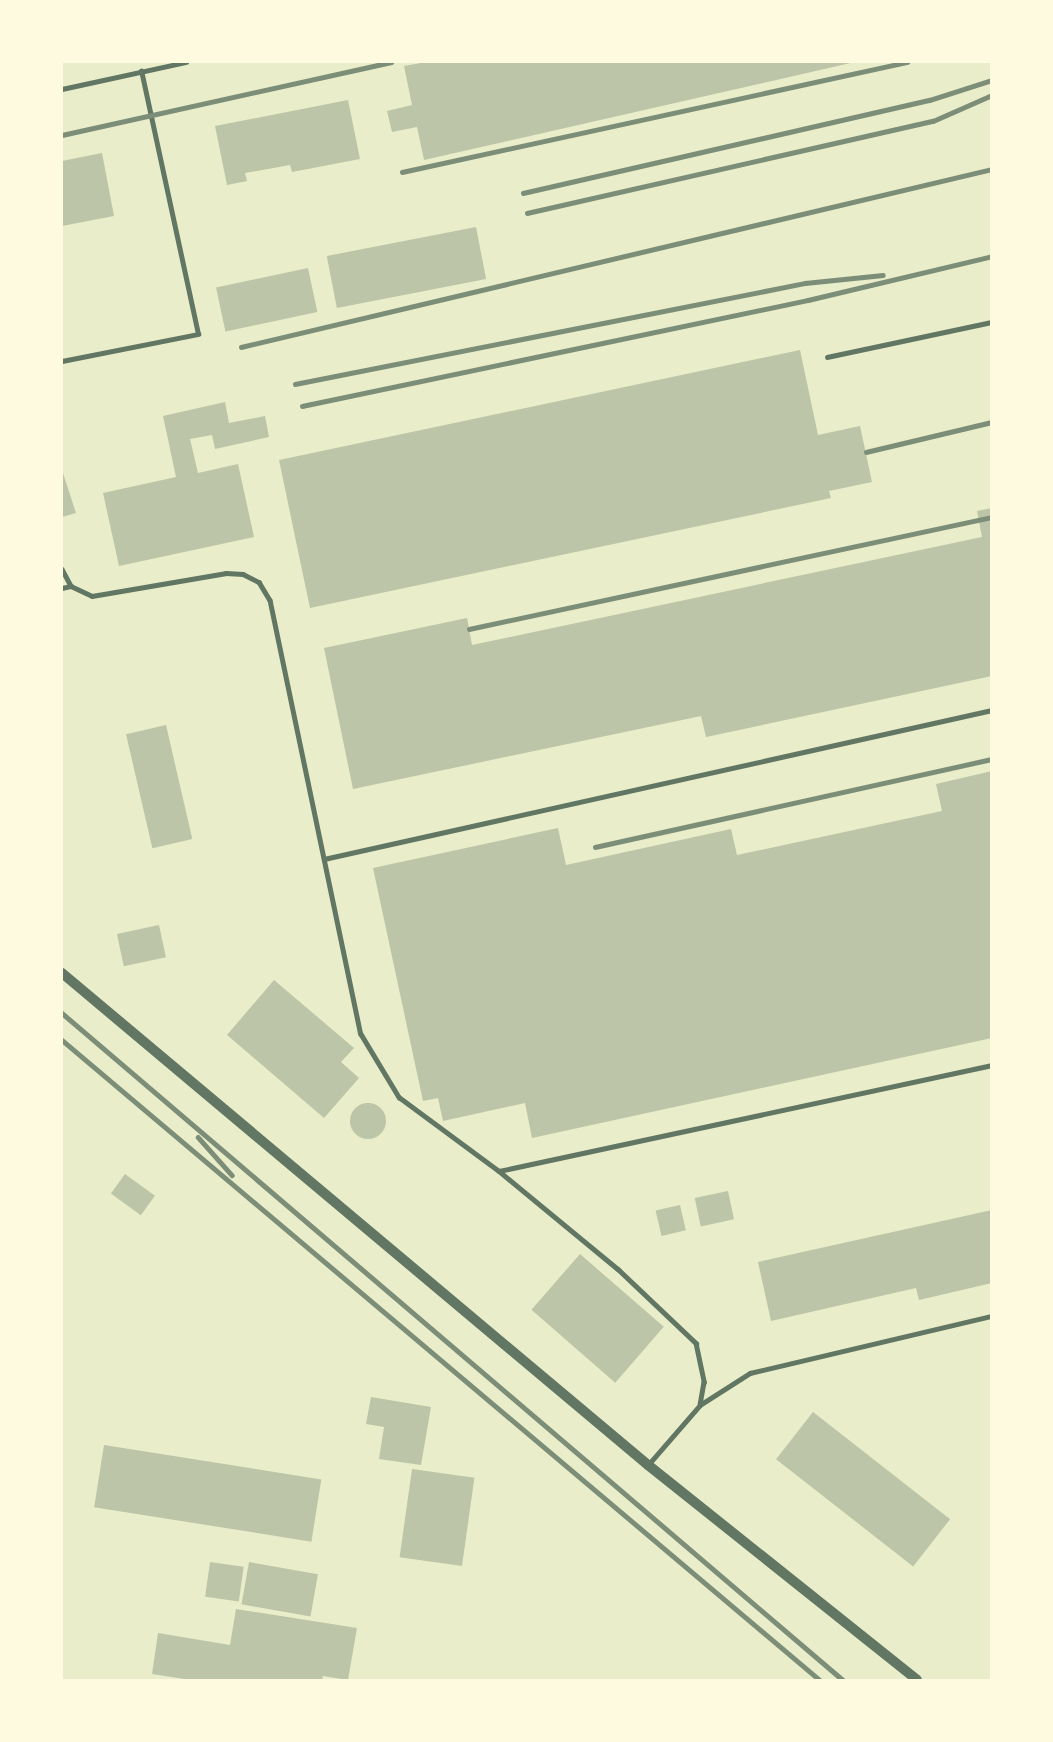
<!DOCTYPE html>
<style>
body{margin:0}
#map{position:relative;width:1053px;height:1742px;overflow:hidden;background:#e9edc9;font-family:"IBM Plex Serif",serif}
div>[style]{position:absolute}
.building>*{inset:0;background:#bcc5a7;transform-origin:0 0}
.round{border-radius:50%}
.service>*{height:4.5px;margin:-2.25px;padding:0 2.25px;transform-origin:2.25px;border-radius:2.25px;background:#617663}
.tertiary>*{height:10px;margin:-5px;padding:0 5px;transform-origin:5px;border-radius:5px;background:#617663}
.rail>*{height:4.5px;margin:-2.25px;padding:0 2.25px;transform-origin:2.25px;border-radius:2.25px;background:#7c8e77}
span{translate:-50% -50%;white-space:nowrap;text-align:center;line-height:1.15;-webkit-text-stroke:6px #fefae0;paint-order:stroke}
.frame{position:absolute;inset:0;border:63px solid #fefae0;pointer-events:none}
</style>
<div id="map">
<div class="building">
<div style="clip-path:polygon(426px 62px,855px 62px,424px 160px,417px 127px,392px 132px,387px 111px,412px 105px,404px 66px)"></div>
<div style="clip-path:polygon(348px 100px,360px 159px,292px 172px,290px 165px,245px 173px,247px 181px,227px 185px,215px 126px)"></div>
<div style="clip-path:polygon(102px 153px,114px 216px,62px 226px,62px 161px)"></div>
<div style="left:476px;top:227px;width:53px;height:152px;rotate:79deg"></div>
<div style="left:308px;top:268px;width:45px;height:94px;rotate:78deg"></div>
<div style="clip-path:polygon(800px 350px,818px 435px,860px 426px,872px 482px,829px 491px,831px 498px,310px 608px,279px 460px)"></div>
<div style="clip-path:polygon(225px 402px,229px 423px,265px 416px,269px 437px,215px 449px,212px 435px,190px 439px,198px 473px,238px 464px,254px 537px,119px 566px,103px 493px,176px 477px,163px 416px)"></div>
<div style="clip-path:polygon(62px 470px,76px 513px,62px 517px)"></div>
<div style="clip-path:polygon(992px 508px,992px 676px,706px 737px,701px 716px,353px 789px,324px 648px,467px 618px,472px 645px,982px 537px,977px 511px)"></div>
<div style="left:166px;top:725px;width:117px;height:41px;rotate:77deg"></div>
<div style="clip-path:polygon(992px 771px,992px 1038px,532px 1138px,525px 1103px,443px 1121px,438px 1098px,423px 1101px,373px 868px,558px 828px,566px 865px,731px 829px,737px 855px,942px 811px,936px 784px)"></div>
<div style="left:159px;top:925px;width:33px;height:43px;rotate:78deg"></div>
<div style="clip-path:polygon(274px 980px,354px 1048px,341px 1062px,359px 1078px,324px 1118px,227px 1035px)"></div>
<div class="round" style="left:350px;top:1103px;width:36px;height:36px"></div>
<div style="left:125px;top:1174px;width:37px;height:24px;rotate:36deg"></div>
<div style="left:728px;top:1191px;width:29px;height:34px;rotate:78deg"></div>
<div style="left:680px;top:1205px;width:26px;height:25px;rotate:77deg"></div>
<div style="clip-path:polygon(992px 1210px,992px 1283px,919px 1300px,916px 1288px,771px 1321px,758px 1262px)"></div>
<div style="left:580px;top:1254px;width:111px;height:74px;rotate:41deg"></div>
<div style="clip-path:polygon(371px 1397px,431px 1407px,421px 1465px,379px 1459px,384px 1427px,366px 1424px)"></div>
<div style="left:813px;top:1412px;width:174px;height:60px;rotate:38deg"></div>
<div style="left:104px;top:1445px;width:220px;height:63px;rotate:9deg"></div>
<div style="left:412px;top:1469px;width:63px;height:89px;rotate:8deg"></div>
<div style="left:210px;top:1562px;width:34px;height:35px;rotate:8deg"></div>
<div style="left:249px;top:1562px;width:70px;height:43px;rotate:10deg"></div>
<div style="clip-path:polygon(236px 1609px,357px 1628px,348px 1680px,323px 1676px,322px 1680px,191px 1680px,152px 1674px,158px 1633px,230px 1645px)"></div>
</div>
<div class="service">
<div style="left:62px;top:89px;width:127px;rotate:-12.3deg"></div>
<div style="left:827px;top:357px;width:169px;rotate:-12deg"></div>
<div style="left:62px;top:361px;width:139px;rotate:-11.2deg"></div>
<div style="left:198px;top:334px;width:269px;rotate:-102.2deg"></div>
<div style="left:62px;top:569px;width:19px;rotate:62deg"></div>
<div style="left:71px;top:586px;width:23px;rotate:25deg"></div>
<div style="left:92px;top:596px;width:136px;rotate:-9.7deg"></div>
<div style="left:226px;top:573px;width:17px;rotate:3deg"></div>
<div style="left:243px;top:574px;width:18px;rotate:27deg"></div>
<div style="left:259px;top:582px;width:21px;rotate:59deg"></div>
<div style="left:270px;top:600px;width:443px;rotate:78.2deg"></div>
<div style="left:361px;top:1034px;width:74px;rotate:58.9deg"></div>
<div style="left:399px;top:1097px;width:124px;rotate:36.5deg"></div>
<div style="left:499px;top:1171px;width:504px;rotate:-12.13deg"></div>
<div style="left:62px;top:588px;width:9px;rotate:-13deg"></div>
<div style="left:324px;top:859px;width:684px;rotate:-12.57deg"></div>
<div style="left:499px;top:1171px;width:154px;rotate:39.5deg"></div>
<div style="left:618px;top:1269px;width:108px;rotate:43.5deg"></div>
<div style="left:696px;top:1343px;width:40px;rotate:78deg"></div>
<div style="left:704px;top:1382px;width:22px;rotate:100deg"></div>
<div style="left:648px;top:1465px;width:79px;rotate:-49.1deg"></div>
<div style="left:700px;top:1405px;width:59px;rotate:-32.6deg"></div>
<div style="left:750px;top:1373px;width:249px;rotate:-13.3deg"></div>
</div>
<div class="tertiary">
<div style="left:62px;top:973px;width:765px;rotate:40.02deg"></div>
<div style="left:648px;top:1465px;width:344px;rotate:38.6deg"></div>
</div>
<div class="rail">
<div style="left:62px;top:135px;width:337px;rotate:-12.5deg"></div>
<div style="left:402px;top:172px;width:517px;rotate:-12.29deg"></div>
<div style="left:523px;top:193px;width:417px;rotate:-12.9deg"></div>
<div style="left:930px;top:100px;width:65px;rotate:-17.9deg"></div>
<div style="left:527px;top:213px;width:416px;rotate:-12.8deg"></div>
<div style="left:933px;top:121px;width:64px;rotate:-23.8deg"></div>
<div style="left:241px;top:347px;width:772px;rotate:-13.33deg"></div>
<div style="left:295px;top:384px;width:520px;rotate:-11.2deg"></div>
<div style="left:805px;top:283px;width:78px;rotate:-5.9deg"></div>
<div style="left:302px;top:406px;width:517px;rotate:-11.83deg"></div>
<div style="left:808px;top:300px;width:189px;rotate:-13.4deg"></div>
<div style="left:866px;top:452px;width:130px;rotate:-13.4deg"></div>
<div style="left:469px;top:629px;width:535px;rotate:-12.09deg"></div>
<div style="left:595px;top:847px;width:407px;rotate:-12.5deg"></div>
<div style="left:62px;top:1013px;width:1027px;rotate:40.5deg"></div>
<div style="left:62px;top:1040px;width:992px;rotate:40.18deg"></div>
<div style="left:198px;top:1137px;width:51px;rotate:48.2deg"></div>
</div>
<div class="frame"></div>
</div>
